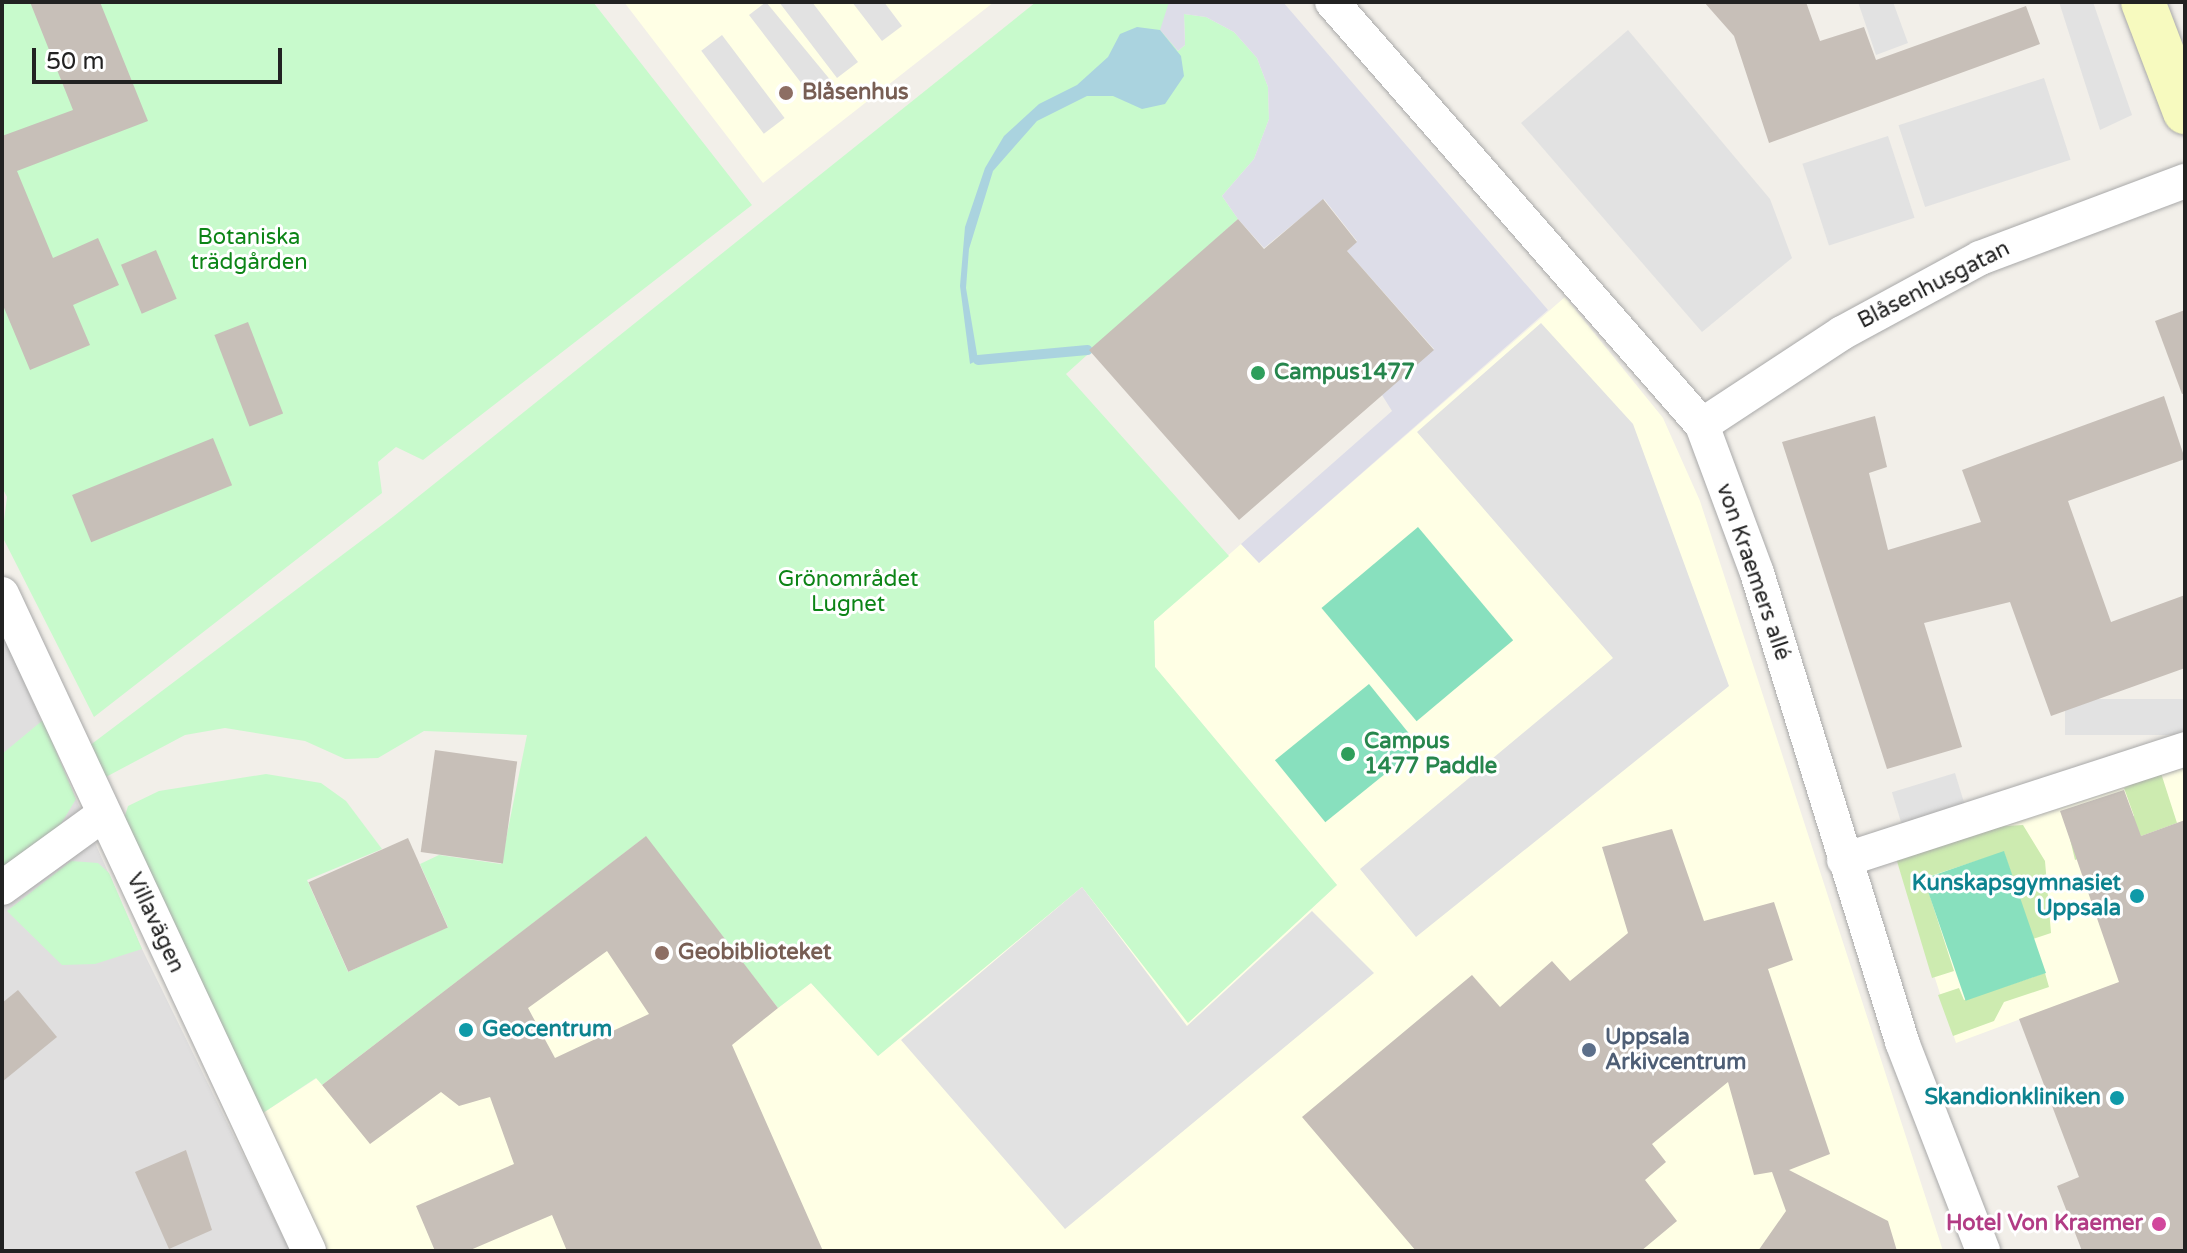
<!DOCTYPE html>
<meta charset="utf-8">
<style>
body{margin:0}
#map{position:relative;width:2187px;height:1253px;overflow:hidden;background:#f2efe9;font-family:"Varela Round",sans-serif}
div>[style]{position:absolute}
.residential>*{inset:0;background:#e0dfdf}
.education>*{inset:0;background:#ffffe5}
.grass>*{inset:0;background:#cdebb0}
.park>*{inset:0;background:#c8facc}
.pitch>*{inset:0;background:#88e0be;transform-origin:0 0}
.parking>*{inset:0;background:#e2e2e2;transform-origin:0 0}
.plaza>*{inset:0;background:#dddde8}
.water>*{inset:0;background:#aad3df}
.stream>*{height:10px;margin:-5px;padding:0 5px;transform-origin:5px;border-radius:5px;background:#aad3df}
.building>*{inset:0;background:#c7bfb8;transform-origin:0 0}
.roads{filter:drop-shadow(0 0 2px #a9a9a9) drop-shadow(0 0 2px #a9a9a9)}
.street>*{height:34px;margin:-17px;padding:0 17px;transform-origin:17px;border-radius:17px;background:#fff}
.secondary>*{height:44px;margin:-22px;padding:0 22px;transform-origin:22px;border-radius:22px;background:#f7fabf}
.dots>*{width:22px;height:22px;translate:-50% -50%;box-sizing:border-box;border:4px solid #fff;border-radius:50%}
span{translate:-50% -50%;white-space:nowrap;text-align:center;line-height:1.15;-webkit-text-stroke:6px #fff;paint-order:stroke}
.education-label{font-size:22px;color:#785e54;font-weight:700}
.left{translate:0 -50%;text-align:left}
.park-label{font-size:22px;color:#0c8416}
.street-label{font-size:22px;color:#222}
.leisure-label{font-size:22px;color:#27864d;font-weight:700}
.culture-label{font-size:22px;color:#0d838f;font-weight:700}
.right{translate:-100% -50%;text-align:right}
.service-label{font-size:22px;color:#4e5e75;font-weight:700}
.hotel-label{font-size:22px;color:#b23c85;font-weight:700}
.frame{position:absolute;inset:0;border:4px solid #222;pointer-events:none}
.scale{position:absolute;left:32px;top:48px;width:250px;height:36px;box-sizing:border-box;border:4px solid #222;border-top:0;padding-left:10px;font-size:24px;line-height:28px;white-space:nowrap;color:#222;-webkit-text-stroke:6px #fff;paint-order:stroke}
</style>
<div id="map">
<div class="residential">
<div style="clip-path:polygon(2px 632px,142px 949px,290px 1251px,2px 1251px)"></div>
</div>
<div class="education">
<div style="clip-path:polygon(624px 2px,994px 2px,763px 183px)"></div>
<div style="clip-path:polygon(1565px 297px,1663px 418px,1700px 501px,1943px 1251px,328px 1251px,263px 1113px,317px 1078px,322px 1084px,646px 836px,778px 1008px,811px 983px,878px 1056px,1082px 887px,1188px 1022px,1337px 885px,1155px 667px,1154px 621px,1241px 544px,1259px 563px)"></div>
<div style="clip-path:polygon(2185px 762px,2185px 958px,1956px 1043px,1896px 858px)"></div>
</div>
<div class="grass">
<div style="clip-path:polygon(2160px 770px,2177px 823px,2075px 860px,2070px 839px,2134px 816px,2124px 788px)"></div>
<div style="clip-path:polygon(2023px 825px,2045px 861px,2051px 933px,2033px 939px,2004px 852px,1924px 878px,1954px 971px,1932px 978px,1896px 858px,1990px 827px)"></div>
<div style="clip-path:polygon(2045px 973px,2049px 987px,2004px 1002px,1994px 1021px,1953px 1036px,1938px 995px,1959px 988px,1964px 1000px)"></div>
</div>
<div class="park">
<div style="clip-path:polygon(2px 2px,593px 2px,752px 205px,423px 460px,396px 447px,378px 462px,382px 493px,94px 717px,2px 536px,7px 497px,2px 487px)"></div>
<div style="clip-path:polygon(1036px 2px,1169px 2px,1170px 40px,1178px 51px,1185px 45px,1184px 14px,1206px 17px,1234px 32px,1257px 58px,1268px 87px,1269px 119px,1254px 159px,1222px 196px,1238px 219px,1066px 374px,1229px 556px,1154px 621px,1155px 667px,1337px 885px,1188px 1023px,1082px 887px,878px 1056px,811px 983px,778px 1008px,645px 837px,322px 1085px,316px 1078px,263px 1113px,122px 825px,128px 806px,159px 791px,266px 774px,321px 783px,346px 801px,382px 849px,307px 880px,348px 972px,448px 927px,420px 864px,439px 855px,501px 864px,527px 735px,424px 731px,378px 758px,345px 759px,305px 741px,225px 728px,185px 735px,104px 778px,89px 746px,394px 516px)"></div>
<div style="clip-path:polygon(43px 720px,76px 799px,58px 829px,2px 867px,2px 754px)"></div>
<div style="clip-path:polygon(71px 861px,98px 863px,109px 873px,142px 949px,95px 964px,62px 965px,7px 911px)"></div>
</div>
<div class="pitch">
<div style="left:1418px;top:527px;width:148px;height:126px;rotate:50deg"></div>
<div style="left:1369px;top:684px;width:80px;height:121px;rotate:51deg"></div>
<div style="left:2004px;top:851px;width:129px;height:85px;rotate:71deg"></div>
</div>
<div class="parking">
<div style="clip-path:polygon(766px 2px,832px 82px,812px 97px,749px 15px)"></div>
<div style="clip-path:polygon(779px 2px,812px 2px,858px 62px,837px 78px)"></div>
<div style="clip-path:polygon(852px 2px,884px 2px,902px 26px,882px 41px)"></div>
<div style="clip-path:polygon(1858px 2px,1893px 2px,1908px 43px,1876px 55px)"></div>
<div style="clip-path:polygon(2059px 2px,2093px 2px,2132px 115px,2100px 130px)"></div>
<div style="clip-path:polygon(1628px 30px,1770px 199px,1792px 258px,1702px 332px,1521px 123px)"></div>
<div style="left:722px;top:35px;width:104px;height:26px;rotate:53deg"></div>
<div style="left:2044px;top:78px;width:86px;height:153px;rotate:72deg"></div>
<div style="left:1888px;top:136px;width:86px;height:90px;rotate:72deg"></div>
<div style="clip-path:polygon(1541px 323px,1633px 424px,1729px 686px,1416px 937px,1360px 869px,1613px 658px,1417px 432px)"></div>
<div style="left:2185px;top:699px;width:36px;height:120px;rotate:90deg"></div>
<div style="left:1955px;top:773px;width:34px;height:66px;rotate:73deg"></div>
<div style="clip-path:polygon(1082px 887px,1187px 1026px,1312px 911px,1374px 973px,1065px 1229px,901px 1040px)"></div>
</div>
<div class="plaza">
<div style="clip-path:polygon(1169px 2px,1283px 2px,1548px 310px,1259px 563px,1241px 544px,1392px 411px,1382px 395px,1434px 349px,1347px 251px,1357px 241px,1324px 199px,1264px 248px,1238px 219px,1222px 196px,1254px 159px,1269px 119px,1268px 87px,1257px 58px,1234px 32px,1206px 17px,1184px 14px,1185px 45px,1178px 51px,1160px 30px)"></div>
</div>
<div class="water">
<div style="clip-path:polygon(1137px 27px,1160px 30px,1181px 56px,1184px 76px,1165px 104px,1142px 109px,1113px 96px,1087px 96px,1037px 121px,993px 171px,969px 249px,966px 288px,978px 360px,970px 364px,960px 286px,965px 227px,985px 168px,1004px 136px,1039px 104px,1077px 85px,1108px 57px,1120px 34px)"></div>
</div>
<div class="stream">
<div style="left:978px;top:360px;width:110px;rotate:-5.2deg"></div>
</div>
<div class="building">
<div style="clip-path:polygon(30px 2px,100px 2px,148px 121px,17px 171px,53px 258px,98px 238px,119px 285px,73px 305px,90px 345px,30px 370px,2px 303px,2px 136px,73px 110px)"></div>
<div style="clip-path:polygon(1704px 2px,1806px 2px,1820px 41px,1864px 27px,1876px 60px,2026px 6px,2040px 44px,1769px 143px,1734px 36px)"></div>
<div style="clip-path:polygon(1323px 199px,1357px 242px,1347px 251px,1434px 350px,1239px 520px,1089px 350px,1238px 219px,1264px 249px)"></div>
<div style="left:156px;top:250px;width:53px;height:38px;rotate:67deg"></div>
<div style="clip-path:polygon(2185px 310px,2185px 393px,2182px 394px,2155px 321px)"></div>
<div style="left:248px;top:322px;width:98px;height:36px;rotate:69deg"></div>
<div style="clip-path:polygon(2164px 396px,2185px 459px,2068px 501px,2111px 622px,2185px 595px,2185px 668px,2051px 716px,2010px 602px,1924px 623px,1962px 747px,1887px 769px,1782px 442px,1875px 416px,1887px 467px,1869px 473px,1888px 550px,1981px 522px,1962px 470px)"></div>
<div style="left:213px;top:438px;width:51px;height:152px;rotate:68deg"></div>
<div style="left:435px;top:750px;width:83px;height:103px;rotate:8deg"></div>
<div style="clip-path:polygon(2124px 790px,2141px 836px,2185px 820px,2185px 1251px,2082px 1251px,2057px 1186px,2079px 1177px,2019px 1019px,2119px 982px,2060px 811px)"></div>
<div style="clip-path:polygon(1672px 829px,1704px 921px,1774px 902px,1793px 960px,1768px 969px,1830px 1154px,1789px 1170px,1888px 1221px,1897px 1251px,1758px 1251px,1786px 1211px,1772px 1172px,1754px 1175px,1728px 1082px,1652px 1144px,1666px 1162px,1645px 1180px,1677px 1221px,1641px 1251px,1416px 1251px,1302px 1117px,1472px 975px,1500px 1007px,1552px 961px,1570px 981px,1628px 933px,1602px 847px)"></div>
<div style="clip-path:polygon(evenodd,646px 836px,778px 1008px,732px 1045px,823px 1251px,567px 1251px,552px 1215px,468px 1251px,435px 1251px,416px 1206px,514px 1164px,490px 1097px,459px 1106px,441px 1092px,370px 1144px,322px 1085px,646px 836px,607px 951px,649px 1014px,555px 1058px,528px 1008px,607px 951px)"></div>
<div style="left:408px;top:838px;width:98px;height:109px;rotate:66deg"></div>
<div style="clip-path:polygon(18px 990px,57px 1037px,2px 1082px,2px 1003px)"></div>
<div style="clip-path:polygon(186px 1150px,212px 1230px,169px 1249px,135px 1172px)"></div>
</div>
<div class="roads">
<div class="street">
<div style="left:1332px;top:2px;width:562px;rotate:48.82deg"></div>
<div style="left:1702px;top:425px;width:158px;rotate:69.6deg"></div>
<div style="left:1757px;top:573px;width:491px;rotate:72.8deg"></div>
<div style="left:1902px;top:1042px;width:224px;rotate:68.8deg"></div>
<div style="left:1702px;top:425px;width:168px;rotate:-33.3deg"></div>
<div style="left:1842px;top:333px;width:157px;rotate:-28.5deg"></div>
<div style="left:1980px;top:258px;width:219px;rotate:-20.6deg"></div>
<div style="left:2px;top:594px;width:725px;rotate:64.95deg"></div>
<div style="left:1844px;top:860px;width:359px;rotate:-18deg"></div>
<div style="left:2px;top:888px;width:126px;rotate:-36deg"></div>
</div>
<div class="secondary">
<div style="left:2143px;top:2px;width:118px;rotate:69.1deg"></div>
</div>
</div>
<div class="dots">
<div style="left:786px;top:93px;background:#8d6e63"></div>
<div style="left:1258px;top:373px;background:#2e9e5b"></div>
<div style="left:1348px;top:754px;background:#2e9e5b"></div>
<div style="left:2137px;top:896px;background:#0f9aa8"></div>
<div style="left:662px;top:953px;background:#8d6e63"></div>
<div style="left:466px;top:1030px;background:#0f9aa8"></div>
<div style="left:1589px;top:1050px;background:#5c6f8a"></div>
<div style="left:2117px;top:1098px;background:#0f9aa8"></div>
<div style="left:2159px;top:1224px;background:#d1479c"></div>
</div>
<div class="education-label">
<span class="left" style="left:802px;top:93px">Blåsenhus</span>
<span class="left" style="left:678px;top:953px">Geobiblioteket</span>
</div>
<div class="park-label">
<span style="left:249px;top:250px">Botaniska<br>trädgården</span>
<span style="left:848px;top:592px">Grönområdet<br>Lugnet</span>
</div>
<div class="street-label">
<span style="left:1934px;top:285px;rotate:-27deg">Blåsenhusgatan</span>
<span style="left:1753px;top:572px;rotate:71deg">von Kraemers allé</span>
<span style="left:155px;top:923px;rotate:65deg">Villavägen</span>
</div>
<div class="leisure-label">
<span class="left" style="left:1274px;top:373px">Campus1477</span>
<span class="left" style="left:1364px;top:754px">Campus<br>1477 Paddle</span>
</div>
<div class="culture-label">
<span class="right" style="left:2121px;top:896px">Kunskapsgymnasiet<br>Uppsala</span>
<span class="left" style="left:482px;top:1030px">Geocentrum</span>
<span class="right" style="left:2101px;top:1098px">Skandionkliniken</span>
</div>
<div class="service-label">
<span class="left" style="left:1605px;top:1050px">Uppsala<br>Arkivcentrum</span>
</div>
<div class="hotel-label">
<span class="right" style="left:2143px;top:1224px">Hotel Von Kraemer</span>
</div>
<div class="frame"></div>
<div class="scale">50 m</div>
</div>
